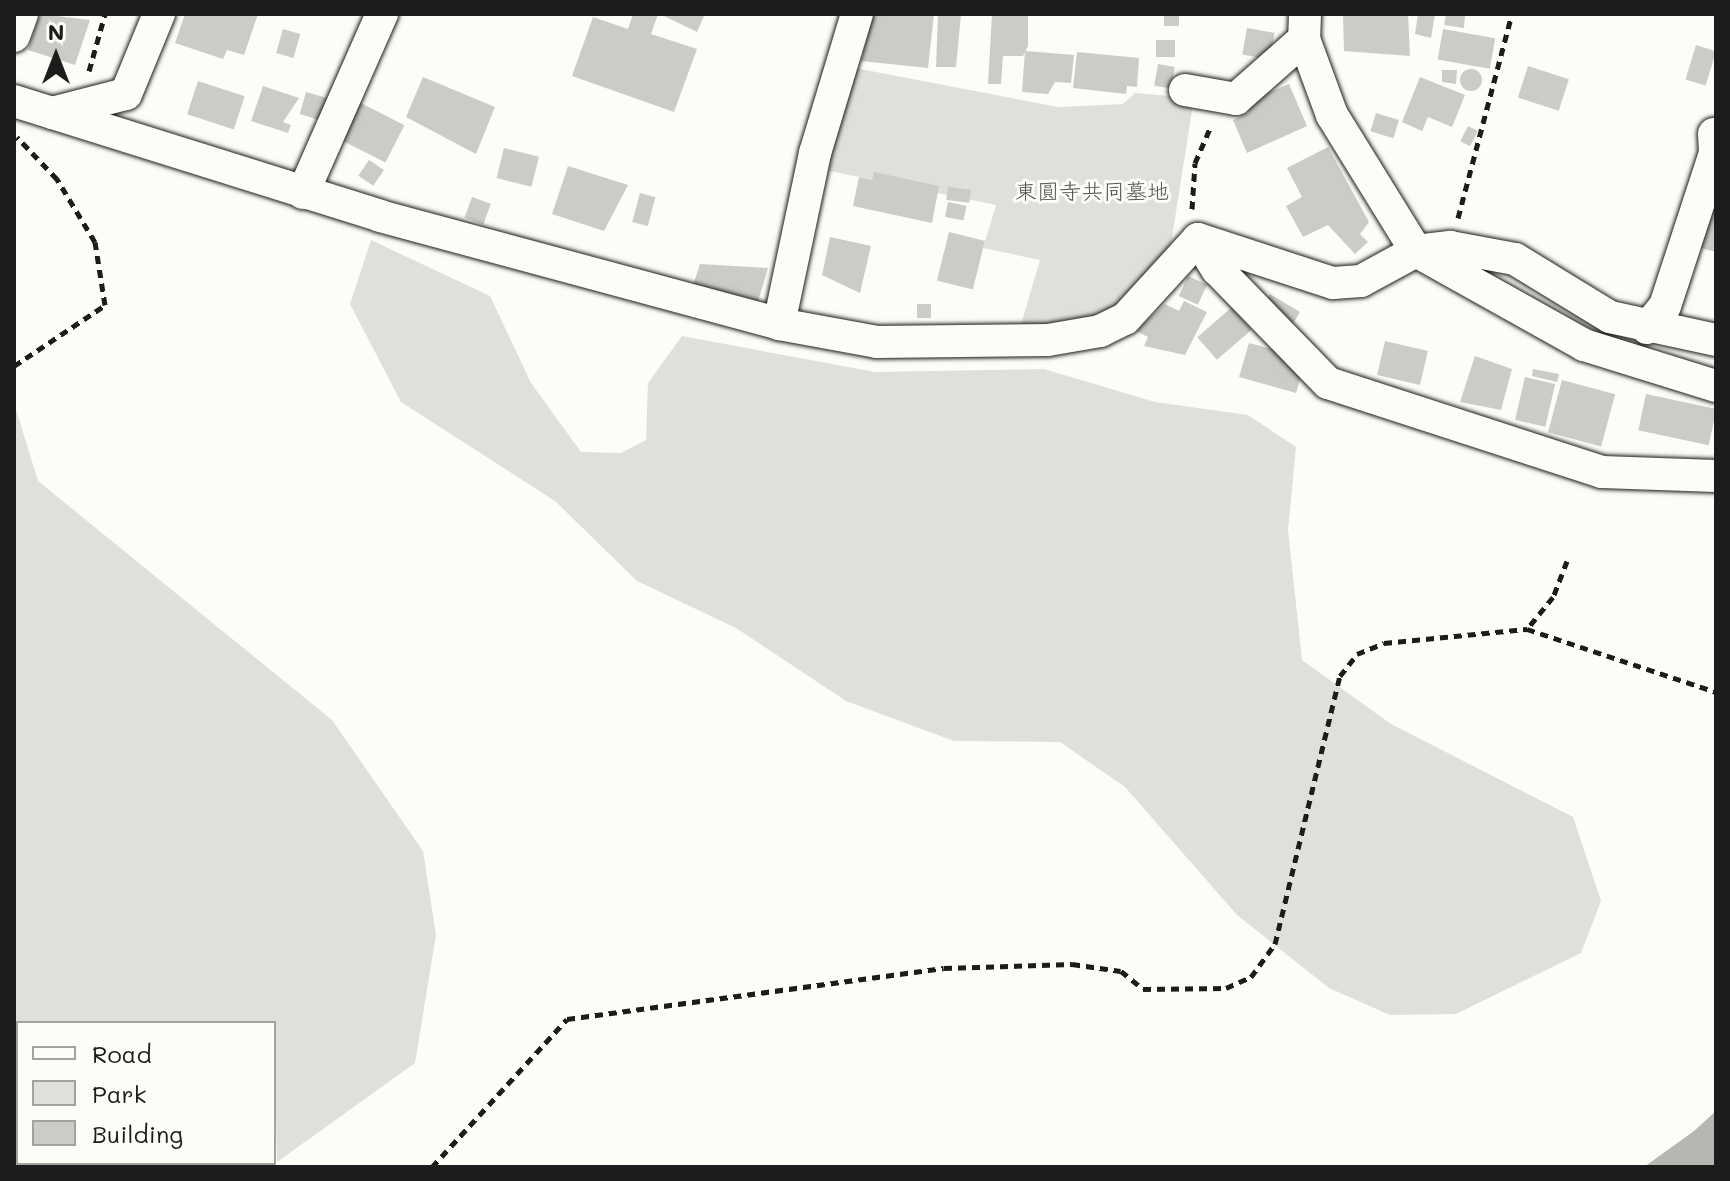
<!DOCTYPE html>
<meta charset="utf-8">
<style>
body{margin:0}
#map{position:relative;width:1730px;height:1181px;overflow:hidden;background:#fdfcf7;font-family:Mali,"Klee One",sans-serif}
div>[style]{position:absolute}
.green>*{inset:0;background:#e0dfdb}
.water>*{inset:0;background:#b7b6b2}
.building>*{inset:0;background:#cccbc8;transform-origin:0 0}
.round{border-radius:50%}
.path>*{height:5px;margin-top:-2.5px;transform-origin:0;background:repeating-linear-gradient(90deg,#1c1c1c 0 8px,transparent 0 14px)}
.roads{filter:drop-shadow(0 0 2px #1c1c1c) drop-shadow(0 0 2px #1c1c1c)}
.minor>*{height:32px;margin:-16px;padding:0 16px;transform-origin:16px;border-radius:16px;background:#fdfcf7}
span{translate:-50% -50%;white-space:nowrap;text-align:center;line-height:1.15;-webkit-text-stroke:6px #fdfcf7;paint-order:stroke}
.park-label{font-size:22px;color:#575655}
.frame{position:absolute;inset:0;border:16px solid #1c1c1c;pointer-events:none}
.legend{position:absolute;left:16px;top:1021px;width:260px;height:144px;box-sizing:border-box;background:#fdfcf7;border:2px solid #a3a29f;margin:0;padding:10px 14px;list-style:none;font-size:24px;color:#1c1c1c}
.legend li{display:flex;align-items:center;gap:16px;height:40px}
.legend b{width:40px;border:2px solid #a3a29f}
.north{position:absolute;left:16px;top:16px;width:80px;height:80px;-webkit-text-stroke:6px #fdfcf7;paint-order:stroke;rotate:0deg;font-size:22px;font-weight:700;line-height:32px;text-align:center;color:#1c1c1c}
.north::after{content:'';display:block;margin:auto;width:28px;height:36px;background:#1c1c1c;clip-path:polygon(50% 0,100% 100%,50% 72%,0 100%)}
</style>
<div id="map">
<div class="green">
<div style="clip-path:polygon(855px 68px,1058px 107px,1123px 104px,1135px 93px,1194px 98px,1170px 250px,1121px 309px,1094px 324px,1019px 331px,1040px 260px,983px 248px,996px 205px,825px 170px)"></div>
<div style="clip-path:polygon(371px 240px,490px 296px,531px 383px,581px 452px,621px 453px,646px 440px,648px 383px,682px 336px,875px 372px,1044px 369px,1155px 402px,1248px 415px,1296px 447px,1288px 530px,1302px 660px,1391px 724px,1573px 817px,1601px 901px,1581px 953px,1456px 1014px,1390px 1015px,1329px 988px,1237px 915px,1125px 787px,1060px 742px,954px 741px,846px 701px,736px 628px,637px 581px,555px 501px,401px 402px,350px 304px)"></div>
<div style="clip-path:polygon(14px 403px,38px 481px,332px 720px,423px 851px,436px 935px,415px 1063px,277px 1162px,274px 1023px,18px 1023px,14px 1089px)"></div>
</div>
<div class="water">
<div style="clip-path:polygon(1716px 1111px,1716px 1167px,1644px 1167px,1694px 1131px)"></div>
</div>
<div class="building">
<div style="clip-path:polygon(40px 14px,90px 20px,75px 65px,28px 50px)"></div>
<div style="clip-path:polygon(185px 14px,258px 14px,244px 55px,227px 50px,223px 59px,175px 43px)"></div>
<div style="clip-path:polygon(633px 14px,658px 14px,651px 34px,697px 49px,674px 112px,572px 76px,593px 17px,628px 29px)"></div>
<div style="clip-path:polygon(660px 14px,705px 14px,697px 32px)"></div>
<div style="clip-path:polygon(873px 14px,934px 14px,928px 68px,861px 61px)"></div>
<div style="clip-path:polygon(938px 14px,961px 14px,956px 67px,936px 67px)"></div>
<div style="clip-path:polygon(992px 14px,1028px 14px,1028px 46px,1023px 56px,1003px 56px,1001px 84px,988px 84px)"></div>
<div style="left:1164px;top:14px;width:15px;height:12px"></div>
<div style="clip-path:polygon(1343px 14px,1408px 14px,1410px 56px,1344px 51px)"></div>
<div style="clip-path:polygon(1418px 14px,1435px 14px,1431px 38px,1415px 34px)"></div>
<div style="clip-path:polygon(1446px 14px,1465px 15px,1464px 28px,1444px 25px)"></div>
<div style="left:1247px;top:28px;width:28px;height:27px;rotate:10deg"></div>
<div style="left:283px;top:29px;width:18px;height:25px;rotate:16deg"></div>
<div style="left:1443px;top:29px;width:53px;height:31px;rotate:10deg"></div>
<div style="left:1156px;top:40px;width:19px;height:17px"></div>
<div style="left:1696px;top:45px;width:21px;height:36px;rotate:17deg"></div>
<div style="clip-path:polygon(1025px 51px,1074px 55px,1071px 83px,1055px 82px,1048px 94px,1022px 92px)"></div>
<div style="clip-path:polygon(1077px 52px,1139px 58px,1137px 87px,1127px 86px,1126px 94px,1073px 88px)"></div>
<div style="left:1158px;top:64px;width:17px;height:22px;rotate:10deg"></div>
<div style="left:1528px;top:66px;width:43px;height:33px;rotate:18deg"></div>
<div class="round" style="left:1460px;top:69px;width:22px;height:22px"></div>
<div style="clip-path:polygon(1442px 70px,1457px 70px,1456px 84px,1442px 82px)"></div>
<div style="clip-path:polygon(423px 77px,495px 107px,476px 154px,406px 117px)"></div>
<div style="clip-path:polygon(1420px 77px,1465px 95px,1452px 127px,1428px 117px,1422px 131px,1402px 122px)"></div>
<div style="left:198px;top:81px;width:49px;height:35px;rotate:18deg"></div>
<div style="clip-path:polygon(1289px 84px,1307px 126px,1247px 153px,1233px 120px,1249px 112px,1245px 103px)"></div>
<div style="clip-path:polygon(263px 86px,299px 98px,283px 122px,291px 125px,288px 133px,251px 121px)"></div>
<div style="left:306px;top:92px;width:22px;height:23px;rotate:16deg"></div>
<div style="left:359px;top:102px;width:51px;height:42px;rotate:27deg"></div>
<div style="left:1376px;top:113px;width:24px;height:19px;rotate:17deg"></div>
<div style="left:1468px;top:126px;width:11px;height:17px;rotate:27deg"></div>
<div style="clip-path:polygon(1328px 147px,1369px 222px,1360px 234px,1368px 242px,1355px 254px,1328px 225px,1303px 237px,1286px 206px,1302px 197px,1287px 168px)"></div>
<div style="left:504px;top:148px;width:36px;height:31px;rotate:14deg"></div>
<div style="left:369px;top:160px;width:18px;height:19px;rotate:34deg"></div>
<div style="clip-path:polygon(568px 166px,628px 185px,604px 231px,552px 214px)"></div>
<div style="clip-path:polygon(874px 172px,939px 186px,932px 223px,853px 206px,859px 177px,872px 180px)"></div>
<div style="left:948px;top:187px;width:23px;height:13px;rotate:7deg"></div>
<div style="left:640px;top:193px;width:16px;height:30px;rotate:15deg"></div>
<div style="left:472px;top:197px;width:20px;height:22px;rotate:20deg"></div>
<div style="left:948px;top:202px;width:19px;height:15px;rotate:12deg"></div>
<div style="clip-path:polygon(1713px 208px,1716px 209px,1716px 252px,1701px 248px)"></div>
<div style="left:949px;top:232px;width:37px;height:50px;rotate:14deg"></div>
<div style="clip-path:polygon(830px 237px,871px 246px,860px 293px,822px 275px)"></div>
<div style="clip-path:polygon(700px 264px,768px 268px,758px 302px,693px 285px)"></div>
<div style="left:1188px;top:276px;width:21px;height:22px;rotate:25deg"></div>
<div style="left:1270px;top:294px;width:35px;height:14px;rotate:31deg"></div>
<div style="clip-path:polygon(1184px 301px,1207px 312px,1185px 355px,1144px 346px,1148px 337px,1136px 331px,1165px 304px,1179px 311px)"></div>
<div style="left:917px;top:304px;width:14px;height:14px"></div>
<div style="left:1232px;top:307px;width:30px;height:46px;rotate:49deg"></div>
<div style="left:1385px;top:341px;width:44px;height:35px;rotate:13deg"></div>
<div style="clip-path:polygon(1249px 343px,1282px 352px,1302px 373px,1296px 393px,1239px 377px)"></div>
<div style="clip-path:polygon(1475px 356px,1512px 369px,1501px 410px,1460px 402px)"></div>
<div style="clip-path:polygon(1533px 369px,1559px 374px,1557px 382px,1532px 376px)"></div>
<div style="left:1525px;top:377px;width:31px;height:44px;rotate:13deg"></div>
<div style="left:1562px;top:380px;width:55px;height:54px;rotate:15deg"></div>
<div style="left:1646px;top:394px;width:72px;height:37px;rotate:12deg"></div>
</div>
<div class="path">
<div style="left:89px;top:71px;width:59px;rotate:-74.3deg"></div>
<div style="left:1192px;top:209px;width:46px;rotate:-86.3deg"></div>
<div style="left:1195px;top:163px;width:40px;rotate:-66.6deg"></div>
<div style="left:1458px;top:218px;width:211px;rotate:-75.2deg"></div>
<div style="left:14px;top:366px;width:110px;rotate:-33.8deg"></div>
<div style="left:105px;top:305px;width:64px;rotate:-99deg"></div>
<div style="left:95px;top:242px;width:74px;rotate:-121.1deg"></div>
<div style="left:57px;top:179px;width:58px;rotate:-133.6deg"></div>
<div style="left:1567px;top:561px;width:39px;rotate:111deg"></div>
<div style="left:1553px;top:597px;width:41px;rotate:129.1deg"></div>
<div style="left:1527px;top:629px;width:199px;rotate:18.4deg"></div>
<div style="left:432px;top:1167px;width:200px;rotate:-47.6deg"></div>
<div style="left:567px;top:1019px;width:380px;rotate:-7.7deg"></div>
<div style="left:944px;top:968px;width:128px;rotate:-1.8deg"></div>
<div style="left:1072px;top:964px;width:49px;rotate:8.1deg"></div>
<div style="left:1121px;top:971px;width:28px;rotate:39deg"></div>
<div style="left:1143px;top:989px;width:83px;rotate:-0.7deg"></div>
<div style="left:1226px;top:988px;width:27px;rotate:-24deg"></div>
<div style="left:1251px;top:977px;width:41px;rotate:-54deg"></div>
<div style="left:1275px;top:944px;width:276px;rotate:-76.4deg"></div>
<div style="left:1340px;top:676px;width:28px;rotate:-52deg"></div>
<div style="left:1357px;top:654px;width:29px;rotate:-22deg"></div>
<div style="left:1384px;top:643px;width:144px;rotate:-5.6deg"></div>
</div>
<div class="roads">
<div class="minor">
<div style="left:1305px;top:14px;width:25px;rotate:92deg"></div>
<div style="left:1304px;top:39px;width:81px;rotate:69.8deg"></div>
<div style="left:1332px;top:115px;width:160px;rotate:58.3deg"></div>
<div style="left:1416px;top:251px;width:193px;rotate:29.2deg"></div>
<div style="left:1584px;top:345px;width:138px;rotate:17.3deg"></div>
<div style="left:14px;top:36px;width:23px;rotate:-70deg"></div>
<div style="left:1185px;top:90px;width:52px;rotate:10deg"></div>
<div style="left:1236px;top:99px;width:91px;rotate:-41.4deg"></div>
<div style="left:14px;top:101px;width:384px;rotate:17.4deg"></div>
<div style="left:380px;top:216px;width:413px;rotate:15.1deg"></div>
<div style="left:779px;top:324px;width:100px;rotate:10.4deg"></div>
<div style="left:877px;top:342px;width:171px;rotate:-0.7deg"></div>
<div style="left:1048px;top:340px;width:53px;rotate:-9.8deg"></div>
<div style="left:1100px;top:331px;width:28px;rotate:-26deg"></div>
<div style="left:1125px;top:319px;width:108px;rotate:-47.6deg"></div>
<div style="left:52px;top:113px;width:76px;rotate:-14.4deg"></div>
<div style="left:126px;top:94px;width:87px;rotate:-67.6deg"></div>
<div style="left:303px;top:193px;width:196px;rotate:-66.2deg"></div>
<div style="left:1198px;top:239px;width:36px;rotate:58deg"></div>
<div style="left:1217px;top:269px;width:159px;rotate:45.8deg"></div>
<div style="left:1328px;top:383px;width:288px;rotate:18deg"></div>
<div style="left:1602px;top:472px;width:114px;rotate:2deg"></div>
<div style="left:1198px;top:239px;width:142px;rotate:18.1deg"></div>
<div style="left:1333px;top:283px;width:28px;rotate:-4deg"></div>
<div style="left:1361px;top:281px;width:63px;rotate:-28.6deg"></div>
<div style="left:1416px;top:251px;width:34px;rotate:-7deg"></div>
<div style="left:1450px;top:247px;width:66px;rotate:10.5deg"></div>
<div style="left:1515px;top:259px;width:111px;rotate:31.4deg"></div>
<div style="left:1610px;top:317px;width:108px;rotate:12.2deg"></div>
<div style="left:779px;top:324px;width:175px;rotate:-78.1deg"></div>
<div style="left:815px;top:153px;width:145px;rotate:-73.2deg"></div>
<div style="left:1647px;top:328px;width:28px;rotate:-51deg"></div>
<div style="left:1665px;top:306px;width:161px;rotate:-71.9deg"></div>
<div style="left:1715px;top:153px;width:19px;rotate:-93deg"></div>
</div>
</div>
<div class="park-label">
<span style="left:1092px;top:191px">東圓寺共同墓地</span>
</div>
<div class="frame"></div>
<ul class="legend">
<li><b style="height:10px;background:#fdfcf7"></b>Road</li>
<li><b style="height:22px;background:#e0dfdb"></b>Park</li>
<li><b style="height:22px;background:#cccbc8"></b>Building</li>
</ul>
<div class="north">N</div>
</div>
